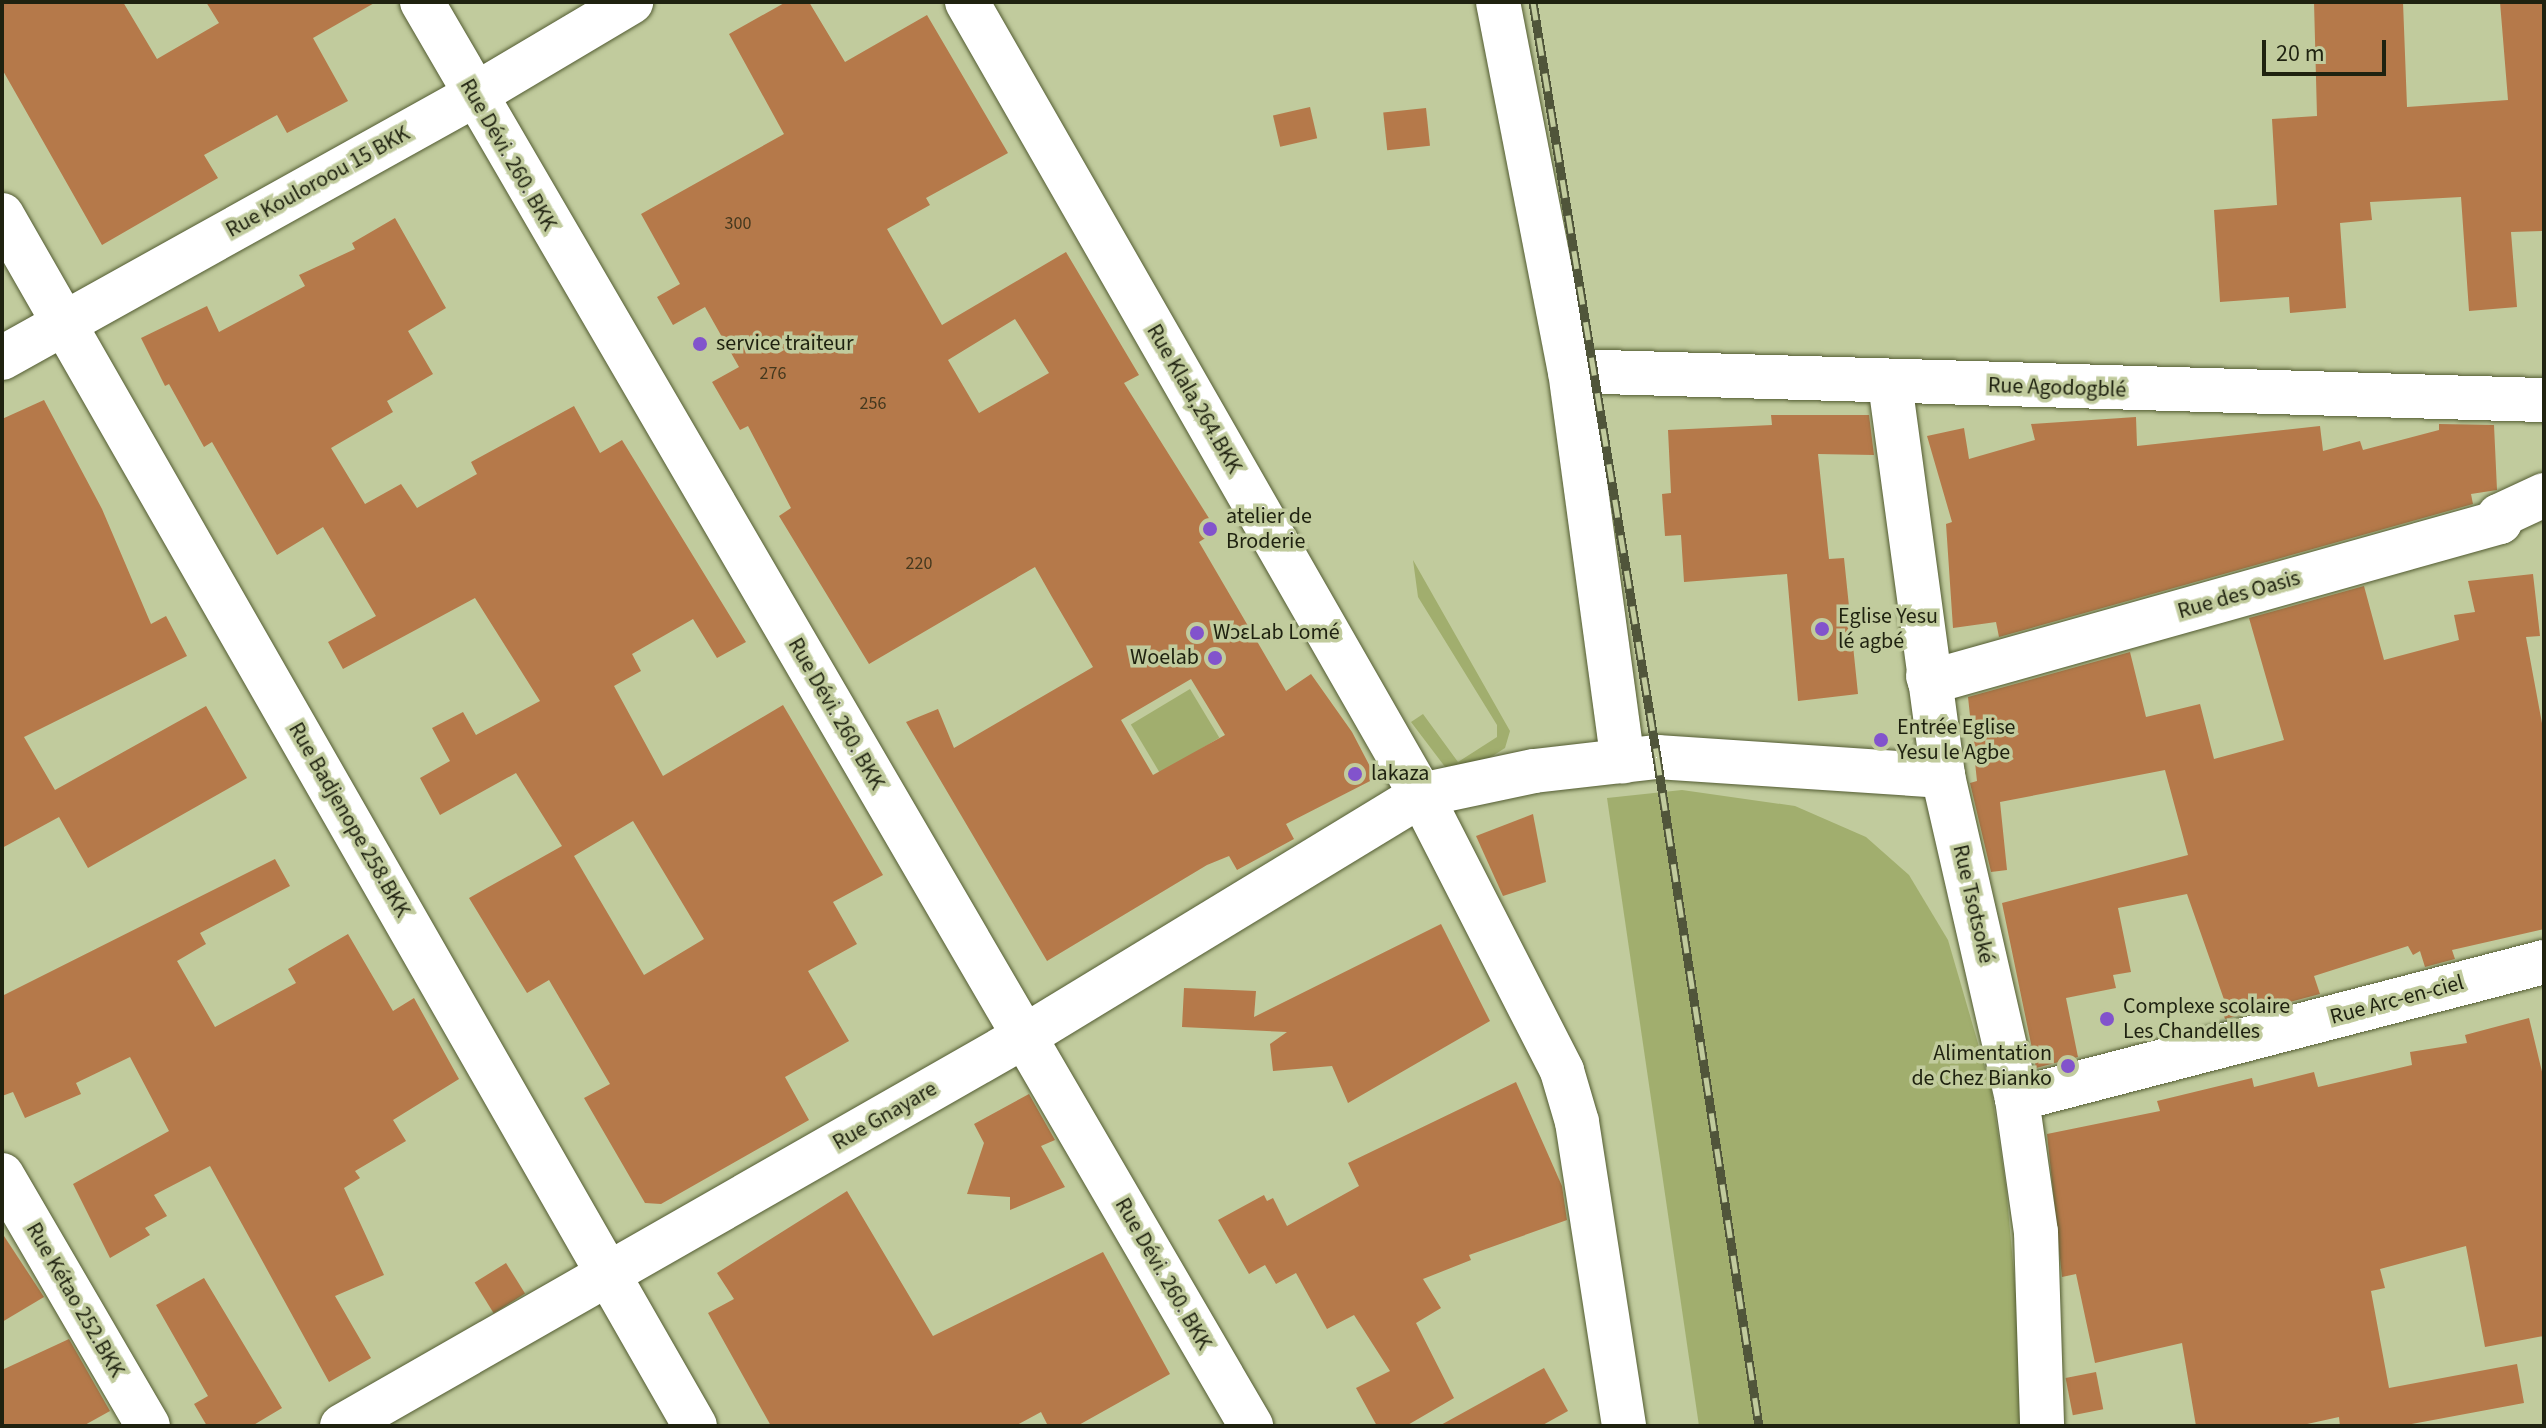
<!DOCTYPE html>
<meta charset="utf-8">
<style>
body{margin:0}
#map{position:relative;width:2546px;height:1428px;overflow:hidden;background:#c1cb9d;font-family:"Source Sans 3",sans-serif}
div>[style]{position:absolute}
.green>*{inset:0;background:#a1ae6e;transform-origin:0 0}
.building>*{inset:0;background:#b5794a;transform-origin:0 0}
.roads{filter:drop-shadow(0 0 2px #535c32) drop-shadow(0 0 2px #535c32)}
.minor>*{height:44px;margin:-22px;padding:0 22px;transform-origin:22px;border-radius:22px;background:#fff}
.rail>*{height:9px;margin-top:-4.5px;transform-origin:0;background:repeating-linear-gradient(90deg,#c1cb9d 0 18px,#50553a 0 36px);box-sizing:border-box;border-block:2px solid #50553a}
.dots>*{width:22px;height:22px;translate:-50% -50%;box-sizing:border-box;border:4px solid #c1cb9d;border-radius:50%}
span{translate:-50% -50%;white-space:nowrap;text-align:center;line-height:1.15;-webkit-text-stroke:7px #c1cb9d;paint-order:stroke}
.number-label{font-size:18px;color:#44381e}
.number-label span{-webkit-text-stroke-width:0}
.street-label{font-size:22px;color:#1f2210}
.poi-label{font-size:22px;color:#1f2210}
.left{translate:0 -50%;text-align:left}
.right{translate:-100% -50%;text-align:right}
.frame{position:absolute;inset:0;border:4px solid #1f2210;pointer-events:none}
.scale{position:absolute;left:2262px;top:40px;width:124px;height:36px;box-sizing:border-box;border:4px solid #1f2210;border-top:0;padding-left:10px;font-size:24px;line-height:28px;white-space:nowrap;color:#1f2210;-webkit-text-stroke:6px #c1cb9d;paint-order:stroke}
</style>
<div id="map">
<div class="green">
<div style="clip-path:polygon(1413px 560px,1510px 731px,1505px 748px,1455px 780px,1411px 722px,1423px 714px,1458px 762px,1497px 737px,1497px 725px,1418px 597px)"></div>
<div style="left:1190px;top:689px;width:57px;height:69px;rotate:59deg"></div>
<div style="clip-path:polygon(1682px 790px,1795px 806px,1866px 837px,1909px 875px,1948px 940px,1991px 1088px,2006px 1187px,2028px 1426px,1699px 1426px,1607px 798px)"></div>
</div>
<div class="building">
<div style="clip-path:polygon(2px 2px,123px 2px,157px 59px,219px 23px,206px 2px,376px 2px,313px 38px,348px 101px,287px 133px,277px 115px,204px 155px,218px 178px,102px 245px,2px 69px)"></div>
<div style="clip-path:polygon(evenodd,786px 2px,809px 2px,845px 62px,927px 15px,1008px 153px,926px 198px,930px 205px,887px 229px,942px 325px,1066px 252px,1139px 375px,1124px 383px,1217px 531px,1199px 542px,1286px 691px,1311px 674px,1352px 732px,1376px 778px,1286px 824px,1294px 839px,1237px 870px,1229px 856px,1207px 865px,1047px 961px,906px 722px,938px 709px,954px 748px,1093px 667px,1052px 597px,1035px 567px,869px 664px,779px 516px,791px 508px,748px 426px,740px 430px,712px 382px,739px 367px,705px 307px,673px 325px,657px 297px,680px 284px,641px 214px,784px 134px,729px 34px,786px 2px,1015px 319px,1049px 373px,979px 413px,948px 360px,1015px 319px,786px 2px,1191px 679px,1225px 735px,1153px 775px,1121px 720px,1191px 679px)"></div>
<div style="clip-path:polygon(2314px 2px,2403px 2px,2407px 107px,2508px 100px,2500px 2px,2544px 2px,2544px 231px,2511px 232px,2517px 307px,2469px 311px,2461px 197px,2370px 202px,2372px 220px,2340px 223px,2346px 308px,2290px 313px,2289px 297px,2220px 302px,2214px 210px,2277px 205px,2272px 119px,2317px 116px)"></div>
<div style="left:1310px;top:107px;width:32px;height:38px;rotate:77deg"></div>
<div style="left:1426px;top:108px;width:38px;height:43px;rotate:84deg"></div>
<div style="clip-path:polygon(evenodd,395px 218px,446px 308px,408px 331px,433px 374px,387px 401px,393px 412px,331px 448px,365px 504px,401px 484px,417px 508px,477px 474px,471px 462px,574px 406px,600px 453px,622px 440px,746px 642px,717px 658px,693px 619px,632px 654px,641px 671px,614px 686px,663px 776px,783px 705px,883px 875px,833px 902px,857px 944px,808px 971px,849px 1041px,785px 1077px,809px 1120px,661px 1204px,645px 1203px,584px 1098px,610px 1084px,549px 980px,527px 993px,469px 898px,562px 846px,516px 773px,440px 815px,420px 778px,450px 761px,432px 728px,463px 712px,476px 735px,540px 701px,475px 598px,343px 669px,328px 642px,376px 616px,323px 527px,277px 555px,212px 442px,204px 447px,169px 384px,165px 386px,141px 338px,207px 306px,219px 332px,305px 286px,299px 275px,355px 249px,352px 243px,395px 218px,633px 821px,704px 939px,644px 975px,574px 856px,633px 821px)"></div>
<div style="clip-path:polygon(44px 400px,102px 509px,151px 624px,166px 616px,187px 656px,24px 737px,55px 790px,206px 706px,247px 778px,88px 868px,59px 817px,2px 848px,2px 419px)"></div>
<div style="clip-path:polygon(1771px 415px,1869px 415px,1874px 455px,1818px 454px,1829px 559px,1844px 558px,1858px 694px,1798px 701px,1787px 574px,1684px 582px,1681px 535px,1665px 536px,1662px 494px,1671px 493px,1668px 430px,1772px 425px)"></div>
<div style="clip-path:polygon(2136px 417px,2137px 446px,2320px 426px,2323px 451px,2360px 441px,2363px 450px,2439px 430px,2439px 424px,2494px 425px,2497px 490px,2471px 494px,2473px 504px,1999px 637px,1996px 622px,1953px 628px,1946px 524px,1952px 522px,1927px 436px,1964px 428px,1969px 459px,2035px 440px,2031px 424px)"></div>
<div style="clip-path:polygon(2533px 574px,2540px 636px,2526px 637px,2544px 734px,2544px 929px,2452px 950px,2455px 959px,2425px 967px,2420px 951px,2413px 955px,2408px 946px,2314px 976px,2320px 994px,2225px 1019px,2222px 1010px,2227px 1008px,2187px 894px,2118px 908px,2131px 972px,2113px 975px,2116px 988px,2066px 998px,2078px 1057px,2036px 1068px,2002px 903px,2188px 855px,2165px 770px,2000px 802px,2007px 870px,1991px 872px,1970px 783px,1977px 781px,1968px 697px,2130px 652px,2146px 717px,2200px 704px,2214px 759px,2284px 740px,2249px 618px,2364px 586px,2384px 660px,2459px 640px,2454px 615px,2475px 612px,2468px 581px)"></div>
<div style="clip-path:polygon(1533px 814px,1546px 882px,1503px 896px,1476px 836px)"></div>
<div style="clip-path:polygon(275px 859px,290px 886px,200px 933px,206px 944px,177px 961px,215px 1027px,296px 983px,288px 969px,348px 934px,393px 1011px,414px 998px,459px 1079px,393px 1120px,406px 1141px,355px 1171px,360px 1178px,344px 1188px,384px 1275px,335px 1296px,371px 1358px,329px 1382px,210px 1166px,154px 1195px,167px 1216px,145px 1228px,150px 1235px,110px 1258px,73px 1184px,169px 1131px,130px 1057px,76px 1083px,81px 1094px,25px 1118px,13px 1092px,2px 1096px,2px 996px)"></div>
<div style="clip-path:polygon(1441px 924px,1490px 1021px,1348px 1103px,1332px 1066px,1273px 1071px,1270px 1044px,1287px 1032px,1182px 1027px,1184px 988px,1256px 991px,1254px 1017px)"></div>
<div style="clip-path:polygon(2529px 1018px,2544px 1080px,2544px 1336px,2485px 1347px,2466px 1246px,2380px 1269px,2385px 1288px,2371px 1291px,2389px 1388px,2517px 1364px,2524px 1403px,2401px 1426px,2340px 1426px,2339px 1417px,2298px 1426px,2196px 1426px,2182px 1343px,2095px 1363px,2076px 1274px,2062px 1277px,2047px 1134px,2160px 1111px,2157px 1101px,2252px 1078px,2254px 1087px,2314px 1072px,2318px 1087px,2412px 1065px,2410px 1052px,2467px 1043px,2465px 1035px)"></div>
<div style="clip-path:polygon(1516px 1082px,1562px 1186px,1567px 1220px,1469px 1255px,1471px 1260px,1423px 1279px,1441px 1308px,1416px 1323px,1454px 1398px,1406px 1426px,1377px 1426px,1356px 1388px,1390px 1371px,1354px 1315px,1327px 1329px,1296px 1273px,1276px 1284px,1265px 1265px,1249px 1274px,1218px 1220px,1264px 1195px,1267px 1201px,1273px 1198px,1287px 1226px,1359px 1186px,1348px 1163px)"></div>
<div style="clip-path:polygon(1029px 1094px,1055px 1140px,1041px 1146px,1065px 1187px,1010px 1210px,1010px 1197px,967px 1194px,984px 1143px,974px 1124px)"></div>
<div style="clip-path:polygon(847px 1191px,933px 1336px,1103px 1252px,1170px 1374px,1077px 1426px,1048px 1426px,1041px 1412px,1015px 1426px,771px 1426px,708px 1313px,734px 1299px,717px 1273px)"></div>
<div style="clip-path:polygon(2px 1233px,44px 1297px,2px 1322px)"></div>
<div style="left:506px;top:1263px;width:36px;height:37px;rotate:58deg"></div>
<div style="clip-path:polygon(204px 1278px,282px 1408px,252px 1426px,207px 1426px,194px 1404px,208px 1396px,156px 1305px)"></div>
<div style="clip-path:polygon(69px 1339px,110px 1411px,83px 1426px,2px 1426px,2px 1370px)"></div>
<div style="clip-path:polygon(1544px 1368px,1568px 1411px,1541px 1426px,1439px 1426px)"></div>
<div style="left:2096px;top:1372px;width:38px;height:31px;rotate:79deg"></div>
</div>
<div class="roads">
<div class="minor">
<div style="left:422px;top:2px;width:1648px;rotate:59.79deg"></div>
<div style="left:967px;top:2px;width:914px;rotate:60.21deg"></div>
<div style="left:1421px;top:795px;width:310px;rotate:62.9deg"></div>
<div style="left:1562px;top:1071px;width:53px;rotate:73.6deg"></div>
<div style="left:1577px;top:1122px;width:308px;rotate:81.2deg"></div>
<div style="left:1498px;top:2px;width:376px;rotate:79deg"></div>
<div style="left:1570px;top:371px;width:394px;rotate:82.3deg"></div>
<div style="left:2px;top:215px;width:1395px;rotate:60.22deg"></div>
<div style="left:2px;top:358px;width:539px;rotate:-29.09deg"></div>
<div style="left:473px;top:96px;width:184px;rotate:-30.7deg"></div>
<div style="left:1570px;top:371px;width:974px;rotate:1.71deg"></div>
<div style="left:1890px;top:383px;width:397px;rotate:82.3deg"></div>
<div style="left:1943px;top:776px;width:331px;rotate:77.1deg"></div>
<div style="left:2017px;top:1099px;width:134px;rotate:81.9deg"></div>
<div style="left:2036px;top:1232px;width:194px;rotate:88.2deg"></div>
<div style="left:1928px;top:676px;width:6px;rotate:72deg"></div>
<div style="left:1930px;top:682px;width:592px;rotate:-15.68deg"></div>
<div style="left:2500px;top:522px;width:6px;rotate:-99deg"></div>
<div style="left:2499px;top:516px;width:50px;rotate:-25deg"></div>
<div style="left:2017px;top:1099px;width:545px;rotate:-14.57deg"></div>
<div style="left:2px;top:1175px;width:290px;rotate:59.8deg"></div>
<div style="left:342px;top:1426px;width:787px;rotate:-29.73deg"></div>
<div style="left:1025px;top:1036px;width:464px;rotate:-31.3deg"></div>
<div style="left:1421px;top:795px;width:116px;rotate:-12deg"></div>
<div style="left:1534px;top:771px;width:124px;rotate:-6.5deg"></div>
<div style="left:1657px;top:757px;width:287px;rotate:3.8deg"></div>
</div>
</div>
<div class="rail">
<div style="left:1533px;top:2px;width:765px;rotate:80.67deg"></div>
<div style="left:1657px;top:757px;width:677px;rotate:81.33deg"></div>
</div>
<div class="dots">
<div style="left:700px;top:344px;background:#8253cc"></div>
<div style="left:1210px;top:529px;background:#8253cc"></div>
<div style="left:1822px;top:629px;background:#8253cc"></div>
<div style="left:1197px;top:633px;background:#8253cc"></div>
<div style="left:1215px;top:658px;background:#8253cc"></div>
<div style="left:1881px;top:740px;background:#8253cc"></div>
<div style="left:1355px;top:774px;background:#8253cc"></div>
<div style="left:2107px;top:1019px;background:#8253cc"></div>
<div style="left:2068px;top:1066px;background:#8253cc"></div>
</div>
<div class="number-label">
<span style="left:738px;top:224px">300</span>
<span style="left:773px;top:374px">276</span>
<span style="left:873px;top:404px">256</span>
<span style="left:919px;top:564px">220</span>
</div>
<div class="street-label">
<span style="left:508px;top:155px;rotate:60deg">Rue Dévi. 260. BKK</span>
<span style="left:318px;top:182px;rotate:-29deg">Rue Kouloroou 15 BKK</span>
<span style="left:2057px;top:388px;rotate:2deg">Rue Agodogblé</span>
<span style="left:1194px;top:399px;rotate:60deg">Rue Klala,264.BKK</span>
<span style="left:2239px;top:595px;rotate:-16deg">Rue des Oasis</span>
<span style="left:836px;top:714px;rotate:60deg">Rue Dévi. 260. BKK</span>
<span style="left:349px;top:820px;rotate:60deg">Rue Badjenope 258.BKK</span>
<span style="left:1973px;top:904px;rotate:77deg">Rue Tsotsoké</span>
<span style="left:2397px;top:1000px;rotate:-15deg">Rue Arc-en-ciel</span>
<span style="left:885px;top:1116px;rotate:-30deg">Rue Gnayare</span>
<span style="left:1163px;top:1274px;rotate:60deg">Rue Dévi. 260. BKK</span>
<span style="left:75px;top:1300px;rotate:60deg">Rue Kétao 252.BKK</span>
</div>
<div class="poi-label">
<span class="left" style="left:716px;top:344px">service traiteur</span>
<span class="left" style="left:1226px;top:529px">atelier de<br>Broderie</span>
<span class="left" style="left:1838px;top:629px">Eglise Yesu<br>lé agbé</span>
<span class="left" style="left:1213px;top:633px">WɔɛLab Lomé</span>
<span class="right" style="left:1199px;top:658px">Woelab</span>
<span class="left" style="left:1897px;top:740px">Entrée Eglise<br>Yesu le Agbe</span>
<span class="left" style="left:1371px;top:774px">lakaza</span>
<span class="left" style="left:2123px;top:1019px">Complexe scolaire<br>Les Chandelles</span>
<span class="right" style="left:2052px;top:1066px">Alimentation<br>de Chez Bianko</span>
</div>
<div class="frame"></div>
<div class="scale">20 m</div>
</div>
